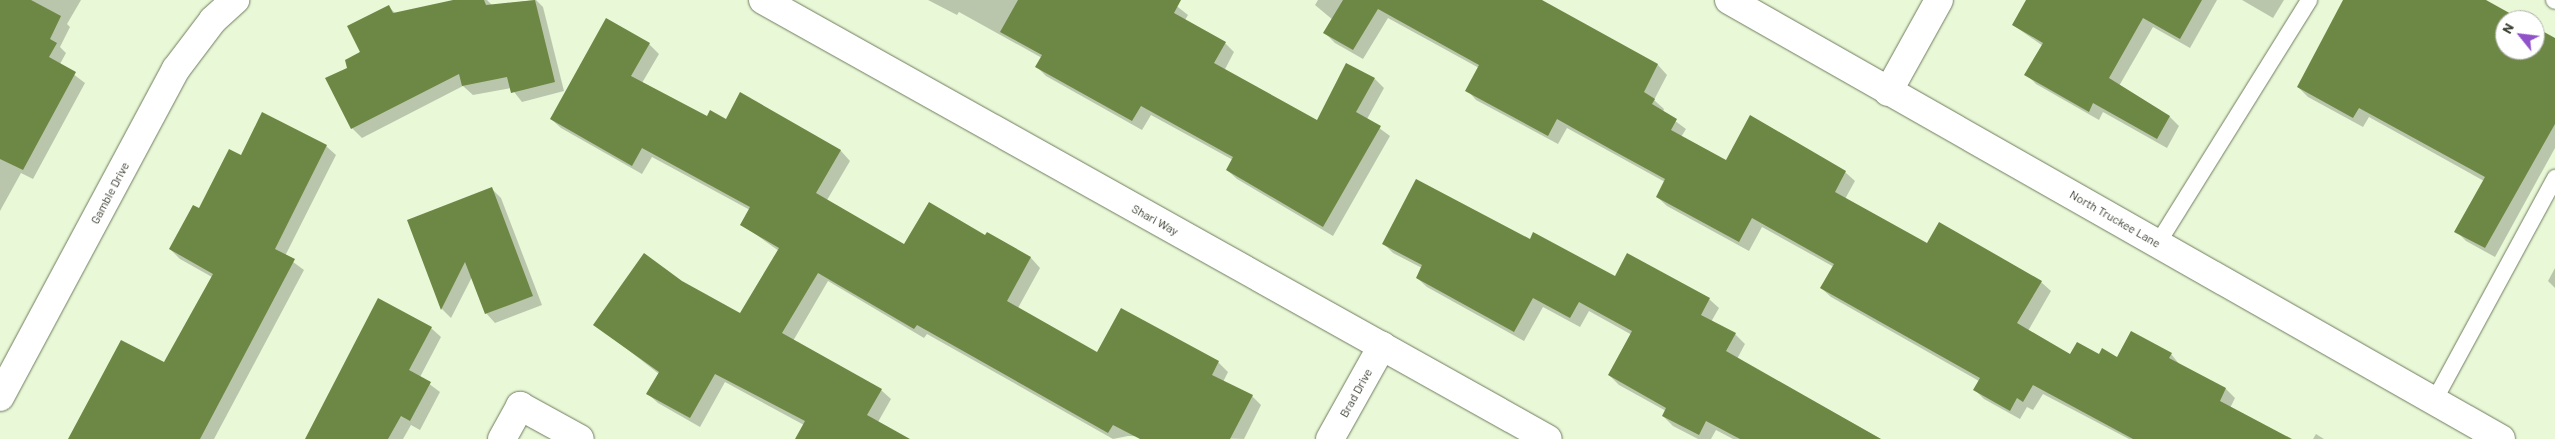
<!DOCTYPE html>
<style>
body{margin:0}
#map{position:relative;width:2555px;height:439px;overflow:hidden;background:#e9f8d7;font-family:Barlow,sans-serif}
div>[style]{position:absolute}
.shadow>*{inset:0;background:#0003}
.building>*{inset:0;background:#6d8845}
.roads{filter:drop-shadow(0 0 1px #6e7b5e) drop-shadow(0 0 1px #6e7b5e)}
.service>*{height:16px;margin:-8px;padding:0 8px;transform-origin:8px;border-radius:8px;background:#fff}
.minor>*{height:28px;margin:-14px;padding:0 14px;transform-origin:14px;border-radius:14px;background:#fff}
.tertiary>*{height:28px;margin:-14px;padding:0 14px;transform-origin:14px;border-radius:14px;background:#fff}
span{translate:-50% -50%;white-space:nowrap;text-align:center;line-height:1.15;-webkit-text-stroke:5px #fff;paint-order:stroke}
.street-label{font-size:12px;color:#3a3f32}
.north{position:absolute;left:2495px;top:10px;width:50px;height:50px;box-sizing:border-box;background:#fff;border:1px solid #b0b2ad;border-radius:50%;rotate:299deg;font-size:14px;font-weight:700;line-height:20px;text-align:center;color:#3a3f32}
.north::after{content:'';display:block;margin:auto;width:18px;height:22px;background:#9052c8;clip-path:polygon(50% 0,100% 100%,50% 72%,0 100%)}
</style>
<div id="map">
<div class="shadow">
<div style="clip-path:polygon(7px 0,81px 0,67px 24px,70px 27px,60px 47px,66px 53px,60px 64px,85px 83px,33px 179px,21px 173px,0 211px,0 12px)"></div>
<div style="clip-path:polygon(459px 0,487px 0,492px 5px,536px 0,543px 7px,564px 91px,522px 102px,511px 88px,473px 95px,463px 86px,362px 138px,352px 128px,349px 68px,389px 7px,396px 14px)"></div>
<div style="clip-path:polygon(928px 0,1169px 0,1188px 15px,1185px 20px,1225px 43px,1234px 52px,1223px 73px,1317px 122px,1375px 79px,1384px 88px,1367px 119px,1390px 136px,1333px 236px,1237px 179px,1227px 170px,1233px 160px,1151px 115px,1142px 130px,1046px 76px,1037px 67px,1042px 58px,959px 12px,957px 15px)"></div>
<div style="clip-path:polygon(1318px 0,1507px 0,1560px 12px,1658px 65px,1667px 75px,1654px 100px,1664px 109px,1663px 112px,1686px 129px,1681px 137px,1727px 162px,1845px 172px,1855px 181px,1845px 199px,1928px 245px,2041px 282px,2051px 291px,2028px 331px,2071px 355px,2118px 358px,2132px 333px,2171px 354px,2180px 365px,2226px 389px,2235px 398px,2230px 408px,2289px 439px,2129px 439px,2043px 394px,2033px 410px,2027px 407px,2020px 419px,1984px 399px,1975px 390px,1979px 381px,1831px 297px,1821px 288px,1834px 267px,1762px 227px,1749px 251px,1667px 206px,1657px 197px,1665px 182px,1567px 128px,1558px 144px,1476px 100px,1467px 90px,1479px 68px,1388px 18px,1363px 59px,1335px 43px,1325px 33px,1333px 20px,1315px 5px)"></div>
<div style="clip-path:polygon(2028px 0,2217px 0,2190px 48px,2153px 27px,2119px 86px,2170px 117px,2179px 126px,2167px 148px,2103px 112px,2099px 120px,2036px 84px,2026px 74px,2043px 46px,2013px 25px)"></div>
<div style="clip-path:polygon(2242px 0,2284px 0,2273px 18px)"></div>
<div style="clip-path:polygon(2344px 0,2483px 0,2519px 20px,2505px 20px,2505px 50px,2535px 50px,2535px 29px,2555px 42px,2555px 148px,2495px 257px,2466px 241px,2456px 231px,2484px 181px,2369px 117px,2363px 127px,2308px 97px,2298px 87px)"></div>
<div style="clip-path:polygon(607px 20px,649px 44px,659px 54px,642px 83px,707px 118px,726px 120px,740px 94px,841px 151px,850px 161px,827px 200px,905px 246px,985px 237px,988px 233px,1031px 258px,1040px 268px,1018px 308px,1097px 354px,1218px 362px,1228px 372px,1223px 382px,1252px 396px,1261px 405px,1244px 439px,1128px 436px,1113px 439px,927px 334px,924px 338px,828px 281px,793px 341px,881px 390px,891px 399px,878px 422px,908px 439px,797px 439px,804px 425px,725px 382px,700px 427px,658px 403px,648px 394px,659px 374px,595px 324px,681px 282px,740px 314px,779px 251px,741px 224px,750px 210px,652px 157px,642px 174px,561px 128px,551px 119px)"></div>
<div style="clip-path:polygon(326px 146px,336px 155px,285px 256px,304px 270px,214px 439px,69px 439px,164px 364px,212px 277px,180px 259px,170px 249px,242px 157px)"></div>
<div style="clip-path:polygon(492px 189px,501px 198px,542px 305px,495px 323px,486px 313px,472px 277px,451px 318px,442px 309px,408px 221px)"></div>
<div style="clip-path:polygon(1530px 240px,1615px 277px,1709px 299px,1719px 308px,1711px 322px,1735px 334px,1745px 344px,1737px 359px,1881px 439px,1733px 439px,1716px 430px,1711px 439px,1698px 439px,1673px 426px,1663px 416px,1666px 411px,1619px 385px,1609px 375px,1632px 335px,1589px 311px,1580px 327px,1543px 307px,1524px 341px,1427px 287px,1417px 278px,1422px 268px,1393px 253px,1383px 243px)"></div>
<div style="clip-path:polygon(2555px 268px,2555px 288px,2548px 281px)"></div>
<div style="clip-path:polygon(378px 300px,431px 328px,441px 337px,420px 377px,440px 392px,420px 430px,411px 425px,403px 439px,306px 439px)"></div>
<div style="clip-path:polygon(2316px 434px,2324px 439px,2313px 439px)"></div>
</div>
<div class="building">
<div style="clip-path:polygon(0 0,31px 0,61px 16px,50px 39px,57px 43px,49px 57px,76px 72px,23px 170px,0 159px)"></div>
<div style="clip-path:polygon(453px 0,484px 0,486px 5px,535px 0,555px 82px,511px 93px,507px 77px,462px 86px,459px 74px,351px 129px,325px 78px,347px 68px,345px 60px,360px 52px,347px 26px,389px 5px,393px 13px)"></div>
<div style="clip-path:polygon(1018px 0,1181px 0,1174px 13px,1226px 42px,1214px 63px,1317px 120px,1346px 63px,1375px 78px,1356px 112px,1381px 126px,1323px 227px,1226px 170px,1233px 157px,1141px 106px,1132px 121px,1035px 67px,1042px 55px,1000px 32px)"></div>
<div style="clip-path:polygon(1343px 0,1542px 0,1658px 64px,1644px 92px,1655px 99px,1652px 104px,1677px 119px,1671px 130px,1726px 160px,1750px 115px,1846px 171px,1835px 192px,1927px 243px,1939px 222px,2042px 281px,2017px 323px,2070px 354px,2077px 342px,2099px 354px,2102px 348px,2117px 357px,2131px 331px,2172px 353px,2169px 358px,2226px 388px,2220px 401px,2292px 439px,2133px 439px,2033px 385px,2023px 402px,2017px 398px,2010px 411px,1973px 390px,1980px 378px,1820px 288px,1834px 264px,1752px 218px,1739px 242px,1656px 197px,1665px 179px,1612px 150px,1557px 119px,1548px 136px,1465px 91px,1479px 65px,1378px 9px,1353px 50px,1323px 33px)"></div>
<div style="clip-path:polygon(2026px 0,2202px 0,2180px 39px,2143px 18px,2109px 78px,2170px 116px,2157px 139px,2093px 103px,2089px 112px,2024px 75px,2043px 43px,2012px 25px)"></div>
<div style="clip-path:polygon(2343px 0,2486px 0,2522px 20px,2505px 20px,2505px 50px,2535px 50px,2535px 27px,2555px 38px,2555px 124px,2485px 248px,2454px 232px,2485px 177px,2359px 108px,2353px 118px,2297px 87px)"></div>
<div style="clip-path:polygon(606px 18px,650px 43px,631px 76px,707px 116px,710px 110px,726px 119px,740px 92px,841px 150px,816px 193px,904px 244px,929px 202px,985px 235px,987px 232px,1031px 257px,1007px 301px,1097px 352px,1121px 308px,1219px 361px,1212px 375px,1253px 395px,1230px 439px,1140px 439px,1113px 425px,1108px 433px,917px 325px,914px 329px,818px 273px,782px 333px,882px 389px,867px 415px,910px 439px,795px 439px,805px 421px,715px 374px,690px 418px,646px 394px,659px 372px,593px 325px,644px 253px,682px 281px,740px 313px,779px 248px,740px 225px,750px 207px,642px 148px,632px 166px,550px 119px)"></div>
<div style="clip-path:polygon(262px 112px,327px 145px,275px 249px,295px 259px,200px 439px,68px 439px,121px 340px,164px 362px,213px 274px,169px 249px,193px 205px,199px 208px,229px 149px,241px 155px)"></div>
<div style="clip-path:polygon(1416px 179px,1530px 239px,1533px 232px,1615px 276px,1627px 253px,1710px 298px,1701px 315px,1736px 333px,1726px 351px,1881px 439px,1740px 439px,1706px 421px,1699px 435px,1662px 416px,1666px 408px,1608px 375px,1632px 331px,1579px 302px,1570px 318px,1533px 298px,1514px 332px,1416px 278px,1422px 265px,1382px 244px)"></div>
<div style="clip-path:polygon(492px 187px,533px 296px,485px 314px,465px 262px,441px 310px,407px 220px)"></div>
<div style="clip-path:polygon(378px 298px,432px 327px,409px 370px,431px 382px,410px 421px,401px 416px,388px 439px,305px 439px)"></div>
</div>
<div class="roads">
<div class="service">
<div style="left:2554px;top:0;width:1px;rotate:45deg"></div>
<div style="left:2158px;top:243px;width:286px;rotate:-58.1deg"></div>
<div style="left:2434px;top:401px;width:254px;rotate:-61.5deg"></div>
</div>
<div class="minor">
<div style="left:763px;top:0;width:899px;rotate:29.22deg"></div>
<div style="left:1888px;top:92px;width:105px;rotate:-61deg"></div>
<div style="left:0;top:397px;width:372px;rotate:-61.8deg"></div>
<div style="left:176px;top:69px;width:61px;rotate:-52.9deg"></div>
<div style="left:213px;top:20px;width:30px;rotate:-42deg"></div>
<div style="left:502px;top:439px;width:38px;rotate:-61deg"></div>
<div style="left:520px;top:406px;width:68px;rotate:28.8deg"></div>
<div style="left:1330px;top:439px;width:107px;rotate:-60.8deg"></div>
</div>
<div class="tertiary">
<div style="left:1729px;top:0;width:888px;rotate:29.62deg"></div>
</div>
</div>
<div class="street-label">
<span style="left:110px;top:193px;rotate:-62deg">Gamble Drive</span>
<span style="left:2115px;top:219px;rotate:30deg">North Truckee Lane</span>
<span style="left:1155px;top:220px;rotate:29deg">Shari Way</span>
<span style="left:1356px;top:393px;rotate:-61deg">Brad Drive</span>
</div>
<div class="north">N</div>
</div>
